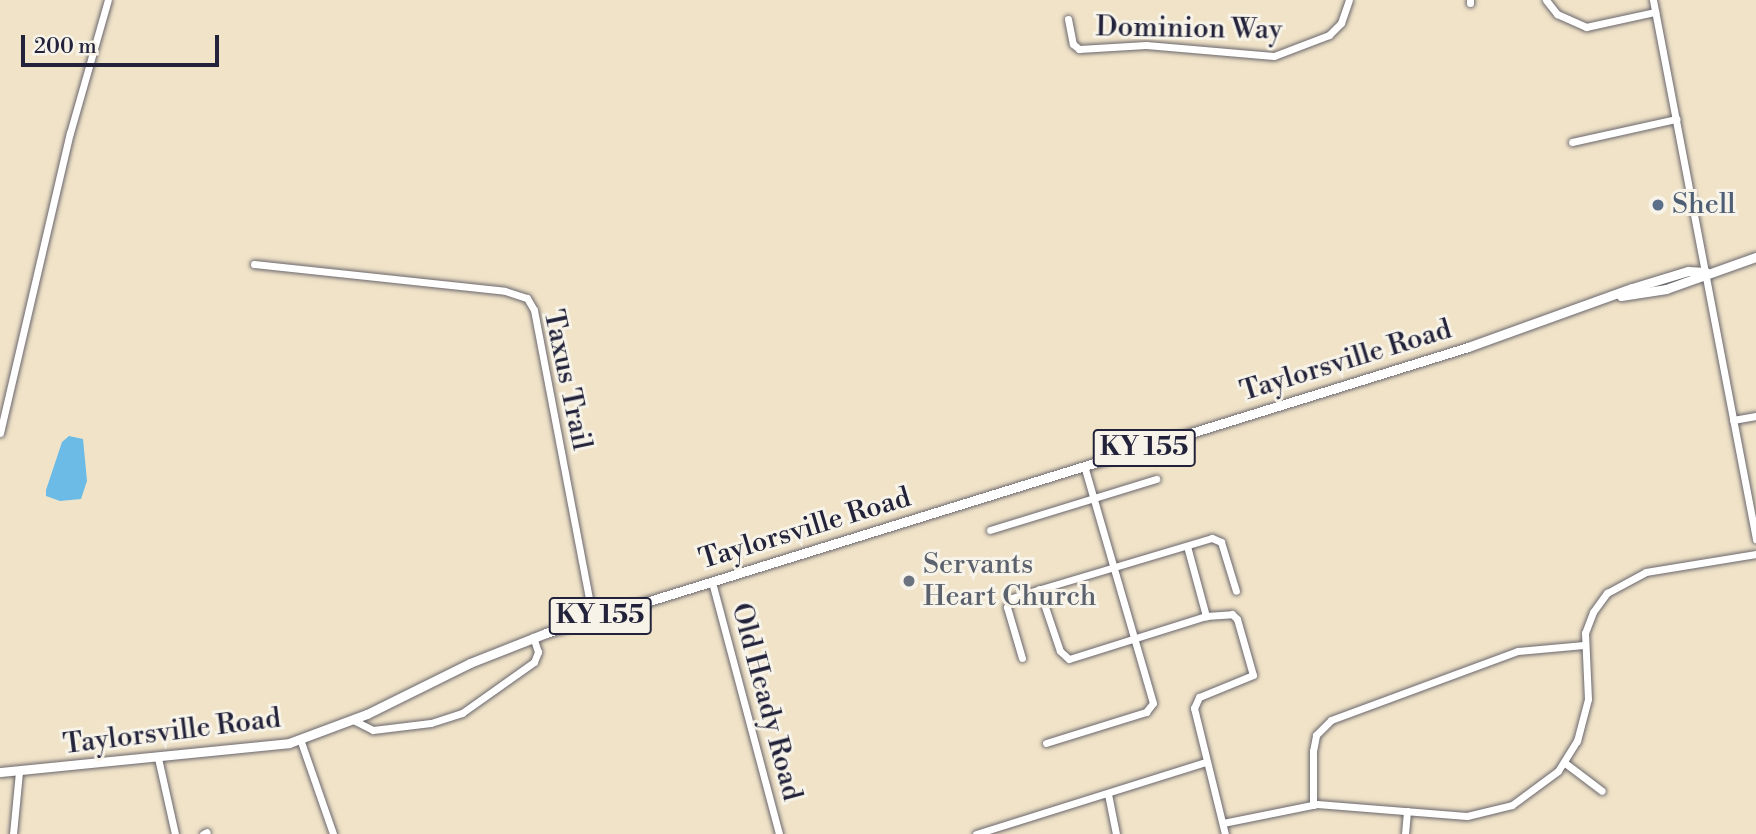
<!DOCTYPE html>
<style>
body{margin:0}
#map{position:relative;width:1756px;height:834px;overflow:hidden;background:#f0e3c8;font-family:"Libre Bodoni",serif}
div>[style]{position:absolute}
.water>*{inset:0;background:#6bbbe6}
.roads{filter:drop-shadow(0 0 2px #6a666c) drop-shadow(0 0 2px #6a666c)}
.minor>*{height:7px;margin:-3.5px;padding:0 3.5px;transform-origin:3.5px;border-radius:3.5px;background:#fff}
.major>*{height:9px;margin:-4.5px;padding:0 4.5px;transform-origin:4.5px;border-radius:4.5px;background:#fff}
.dots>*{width:19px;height:19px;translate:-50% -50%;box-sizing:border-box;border:4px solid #f7f3e8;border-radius:50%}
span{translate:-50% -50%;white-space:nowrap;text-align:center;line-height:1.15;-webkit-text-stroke:6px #f7f3e8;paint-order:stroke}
.shield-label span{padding:2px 5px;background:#f7f3e8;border:2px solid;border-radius:5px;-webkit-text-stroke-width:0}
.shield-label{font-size:26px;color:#22223b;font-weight:700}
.street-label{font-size:28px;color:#22223b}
.service-label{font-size:28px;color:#4e5e75}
.left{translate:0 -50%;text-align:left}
.worship-label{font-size:28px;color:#5b616d}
.scale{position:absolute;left:21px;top:35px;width:198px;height:32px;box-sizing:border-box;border:4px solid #22223b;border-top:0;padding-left:9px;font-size:21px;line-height:24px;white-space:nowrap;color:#22223b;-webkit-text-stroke:5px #f7f3e8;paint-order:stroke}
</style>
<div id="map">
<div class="water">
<div style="clip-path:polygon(69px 436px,83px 439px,87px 481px,81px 499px,60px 501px,46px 496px,46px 490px,62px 442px)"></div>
</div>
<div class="roads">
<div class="minor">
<div style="left:1470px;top:0;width:3px;rotate:90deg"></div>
<div style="left:1546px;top:0;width:18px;rotate:52deg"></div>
<div style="left:1557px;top:14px;width:32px;rotate:24deg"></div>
<div style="left:1586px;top:27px;width:71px;rotate:-12.3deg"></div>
<div style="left:1653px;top:0;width:549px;rotate:79.18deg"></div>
<div style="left:1068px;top:19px;width:25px;rotate:79deg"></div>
<div style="left:1073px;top:44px;width:8px;rotate:40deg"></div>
<div style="left:1079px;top:49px;width:67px;rotate:-3.4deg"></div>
<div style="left:1146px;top:45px;width:128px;rotate:4.9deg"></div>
<div style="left:1274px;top:56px;width:59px;rotate:-20.9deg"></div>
<div style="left:1329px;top:35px;width:17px;rotate:-45deg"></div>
<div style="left:1341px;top:23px;width:24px;rotate:-71deg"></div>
<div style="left:1572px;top:142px;width:107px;rotate:-12.5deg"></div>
<div style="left:254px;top:264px;width:252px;rotate:6.1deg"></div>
<div style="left:505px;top:291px;width:23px;rotate:18deg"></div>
<div style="left:527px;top:298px;width:14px;rotate:60deg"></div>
<div style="left:534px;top:310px;width:315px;rotate:79.2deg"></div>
<div style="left:1733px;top:420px;width:23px;rotate:-10deg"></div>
<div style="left:0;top:433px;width:308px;rotate:-76.9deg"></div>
<div style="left:70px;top:133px;width:138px;rotate:-74.1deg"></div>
<div style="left:990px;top:530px;width:174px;rotate:-17.1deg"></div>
<div style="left:1187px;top:546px;width:73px;rotate:74.8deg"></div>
<div style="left:712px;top:582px;width:261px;rotate:75.1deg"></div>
<div style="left:1039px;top:589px;width:65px;rotate:71.3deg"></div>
<div style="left:1060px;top:651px;width:12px;rotate:42deg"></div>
<div style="left:1069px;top:659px;width:144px;rotate:-17.4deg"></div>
<div style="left:1206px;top:616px;width:26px;rotate:-4deg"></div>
<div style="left:1232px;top:614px;width:7px;rotate:45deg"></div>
<div style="left:1237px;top:619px;width:58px;rotate:74.1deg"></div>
<div style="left:1253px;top:675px;width:58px;rotate:157.8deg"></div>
<div style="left:1199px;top:697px;width:12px;rotate:114deg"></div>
<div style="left:1194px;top:708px;width:130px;rotate:76.2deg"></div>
<div style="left:1022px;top:658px;width:53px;rotate:-106.4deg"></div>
<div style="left:1007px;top:607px;width:10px;rotate:-61deg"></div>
<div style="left:1012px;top:598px;width:13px;rotate:-18deg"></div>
<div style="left:1024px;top:594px;width:196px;rotate:-16.6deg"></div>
<div style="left:1212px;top:538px;width:10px;rotate:24deg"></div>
<div style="left:1221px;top:542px;width:51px;rotate:73deg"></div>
<div style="left:353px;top:720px;width:22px;rotate:27deg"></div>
<div style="left:373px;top:730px;width:58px;rotate:-6.9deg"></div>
<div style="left:431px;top:723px;width:33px;rotate:-18deg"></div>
<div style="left:462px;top:713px;width:88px;rotate:-35.3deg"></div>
<div style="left:534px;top:662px;width:11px;rotate:-68deg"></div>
<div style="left:538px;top:652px;width:16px;rotate:-108deg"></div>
<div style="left:300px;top:739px;width:101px;rotate:70.8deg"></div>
<div style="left:1046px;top:743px;width:105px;rotate:-17.2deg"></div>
<div style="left:1146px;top:712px;width:11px;rotate:-52deg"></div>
<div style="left:1153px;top:703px;width:247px;rotate:-106.2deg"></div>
<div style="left:158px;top:758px;width:78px;rotate:77.4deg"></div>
<div style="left:1565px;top:763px;width:46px;rotate:37.1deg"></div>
<div style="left:1108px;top:794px;width:41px;rotate:78.7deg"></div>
<div style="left:1313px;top:805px;width:54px;rotate:-90deg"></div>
<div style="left:1313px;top:751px;width:16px;rotate:-79deg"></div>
<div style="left:1316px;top:735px;width:21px;rotate:-45deg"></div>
<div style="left:1331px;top:720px;width:199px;rotate:-20.3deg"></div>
<div style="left:1518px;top:651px;width:66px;rotate:-5.2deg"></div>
<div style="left:1223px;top:823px;width:96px;rotate:-11.4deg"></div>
<div style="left:1317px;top:804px;width:150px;rotate:4.6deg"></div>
<div style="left:1467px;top:816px;width:46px;rotate:-13.7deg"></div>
<div style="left:1512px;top:805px;width:57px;rotate:-36.5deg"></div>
<div style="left:1558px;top:771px;width:36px;rotate:-58deg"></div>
<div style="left:1577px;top:741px;width:43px;rotate:-75.3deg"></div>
<div style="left:1588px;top:699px;width:66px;rotate:-92.6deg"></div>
<div style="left:1585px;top:633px;width:22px;rotate:-69deg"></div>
<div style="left:1593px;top:612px;width:24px;rotate:-54deg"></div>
<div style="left:1607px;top:593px;width:44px;rotate:-28.3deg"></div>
<div style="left:1646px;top:572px;width:111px;rotate:-9.3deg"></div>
<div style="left:13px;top:834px;width:62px;rotate:-84.5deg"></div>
<div style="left:203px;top:834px;width:4px;rotate:-27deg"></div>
<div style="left:976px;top:834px;width:241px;rotate:-17.4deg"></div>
<div style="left:1405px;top:834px;width:23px;rotate:-85deg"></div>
</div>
<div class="major">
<div style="left:1621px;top:296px;width:46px;rotate:-8.8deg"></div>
<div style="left:1666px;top:289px;width:96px;rotate:-19.6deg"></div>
<div style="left:0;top:772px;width:290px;rotate:-5.7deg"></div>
<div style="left:289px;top:743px;width:83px;rotate:-20.4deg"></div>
<div style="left:367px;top:714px;width:115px;rotate:-26.3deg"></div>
<div style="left:470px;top:663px;width:82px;rotate:-21.5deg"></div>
<div style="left:546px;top:633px;width:965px;rotate:-17.23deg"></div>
<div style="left:1468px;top:347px;width:174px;rotate:-19.8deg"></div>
<div style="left:1632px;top:288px;width:59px;rotate:-16.9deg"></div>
<div style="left:1688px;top:271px;width:18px;rotate:3deg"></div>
</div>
</div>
<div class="dots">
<div style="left:1658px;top:205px;background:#5c6f8a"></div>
<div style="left:909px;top:581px;background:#6b7280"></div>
</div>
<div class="shield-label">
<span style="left:1144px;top:448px">KY 155</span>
<span style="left:600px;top:616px">KY 155</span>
</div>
<div class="street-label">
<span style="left:1189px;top:29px;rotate:1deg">Dominion Way</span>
<span style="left:1346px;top:361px;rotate:-17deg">Taylorsville Road</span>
<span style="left:567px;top:380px;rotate:78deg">Taxus Trail</span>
<span style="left:805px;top:529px;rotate:-17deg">Taylorsville Road</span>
<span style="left:766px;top:702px;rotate:75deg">Old Heady Road</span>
<span style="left:172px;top:732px;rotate:-7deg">Taylorsville Road</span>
</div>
<div class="service-label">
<span class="left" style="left:1672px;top:205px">Shell</span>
</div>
<div class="worship-label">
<span class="left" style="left:923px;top:581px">Servants<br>Heart Church</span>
</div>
<div class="scale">200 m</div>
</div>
